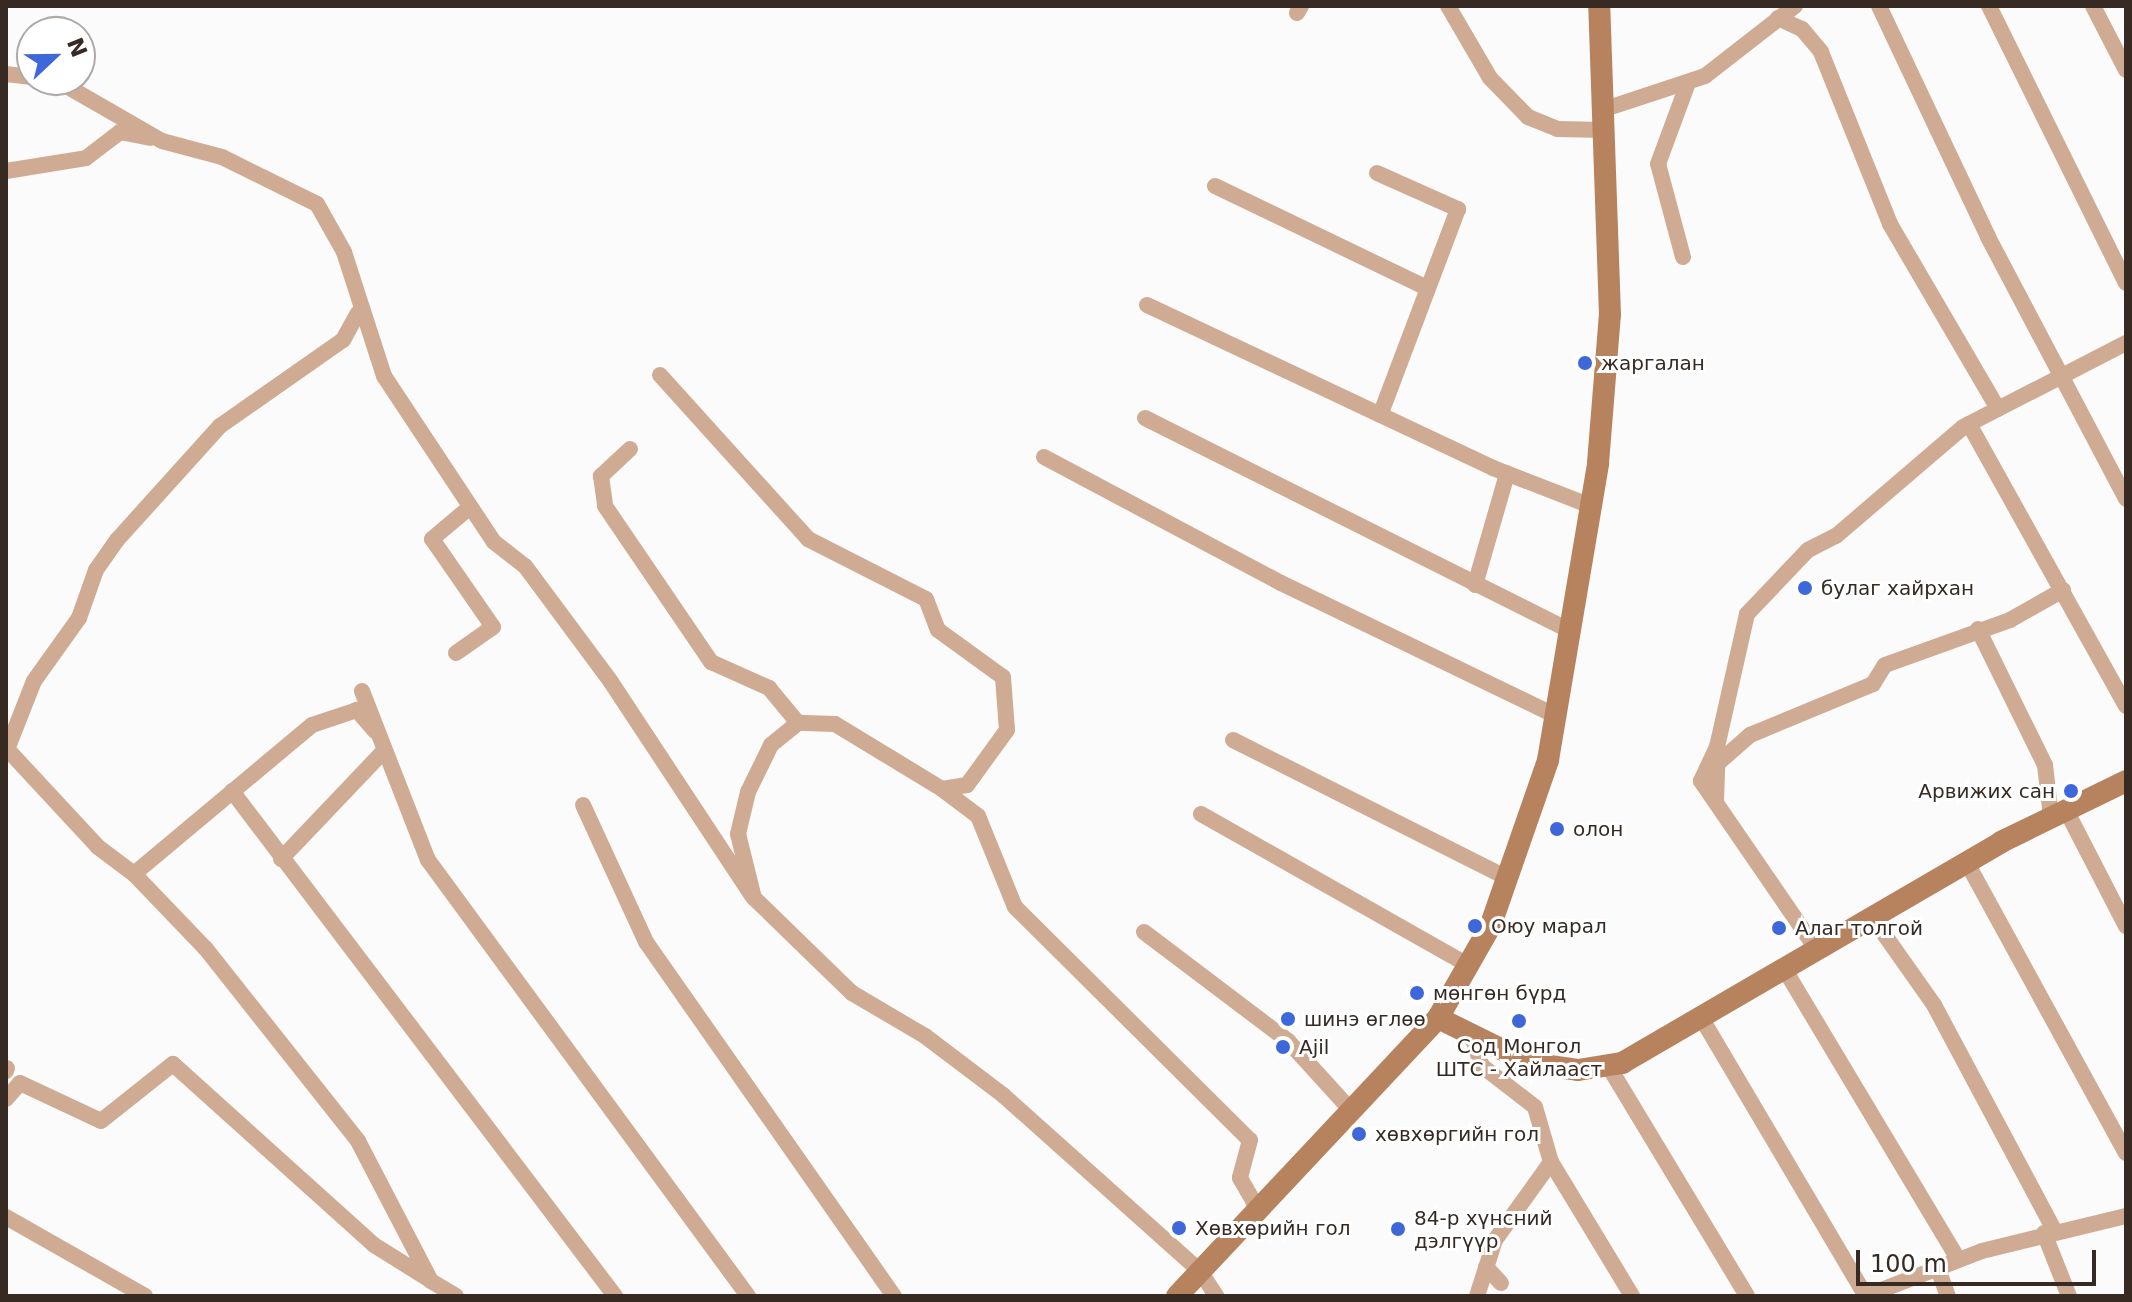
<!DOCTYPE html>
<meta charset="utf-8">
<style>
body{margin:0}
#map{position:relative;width:2132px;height:1302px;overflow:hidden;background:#fbfbfb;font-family:"DejaVu Sans",sans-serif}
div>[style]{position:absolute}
.street>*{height:16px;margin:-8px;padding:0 8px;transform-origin:8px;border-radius:8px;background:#cfab93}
.secondary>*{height:22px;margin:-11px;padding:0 11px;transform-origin:11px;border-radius:11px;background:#b7835f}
.dots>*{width:22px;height:22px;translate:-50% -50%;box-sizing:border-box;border:4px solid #fff;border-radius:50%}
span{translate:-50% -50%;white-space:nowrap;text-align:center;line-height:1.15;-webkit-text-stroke:6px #fff;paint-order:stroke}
.poi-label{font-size:20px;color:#362a23}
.left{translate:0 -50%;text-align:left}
.right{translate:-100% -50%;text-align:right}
.frame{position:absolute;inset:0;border:8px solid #362a23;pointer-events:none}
.north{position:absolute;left:16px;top:16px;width:80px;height:80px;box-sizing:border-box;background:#fff;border:2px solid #afaaa7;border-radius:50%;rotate:68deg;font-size:22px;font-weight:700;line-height:32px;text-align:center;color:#362a23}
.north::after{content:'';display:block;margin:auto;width:28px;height:36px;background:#3e68d9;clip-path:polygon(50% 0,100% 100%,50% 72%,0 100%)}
.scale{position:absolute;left:1856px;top:1250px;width:240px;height:36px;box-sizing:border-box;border:4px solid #362a23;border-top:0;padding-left:10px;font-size:24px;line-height:28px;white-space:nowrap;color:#362a23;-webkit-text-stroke:6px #fff;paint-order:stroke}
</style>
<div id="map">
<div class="street">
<div style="left:1448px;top:6px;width:83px;rotate:59.7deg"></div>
<div style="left:1490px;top:78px;width:54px;rotate:45.7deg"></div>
<div style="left:1528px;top:117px;width:31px;rotate:22deg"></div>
<div style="left:1557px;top:129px;width:49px;rotate:1.2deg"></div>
<div style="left:1879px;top:6px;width:255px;rotate:64.7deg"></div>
<div style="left:1988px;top:237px;width:296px;rotate:62.2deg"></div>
<div style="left:1989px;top:6px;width:309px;rotate:63.7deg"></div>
<div style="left:2093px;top:6px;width:72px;rotate:62.7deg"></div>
<div style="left:1297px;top:13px;width:8px;rotate:-60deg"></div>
<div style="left:1778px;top:18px;width:26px;rotate:25deg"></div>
<div style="left:1802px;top:29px;width:30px;rotate:50deg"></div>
<div style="left:1821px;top:52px;width:185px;rotate:68.1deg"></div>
<div style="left:1890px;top:224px;width:214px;rotate:59.7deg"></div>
<div style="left:6px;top:74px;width:26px;rotate:7deg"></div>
<div style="left:56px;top:80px;width:122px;rotate:29.9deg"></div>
<div style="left:162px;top:141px;width:62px;rotate:14.9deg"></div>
<div style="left:222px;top:157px;width:106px;rotate:26.3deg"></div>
<div style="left:317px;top:204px;width:55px;rotate:60.6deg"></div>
<div style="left:344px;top:252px;width:130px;rotate:72.1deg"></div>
<div style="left:384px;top:376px;width:199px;rotate:56.5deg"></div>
<div style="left:494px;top:542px;width:39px;rotate:38deg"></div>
<div style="left:525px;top:566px;width:144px;rotate:53.4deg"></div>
<div style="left:611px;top:682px;width:256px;rotate:56.6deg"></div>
<div style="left:1605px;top:109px;width:105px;rotate:-18.3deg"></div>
<div style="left:1705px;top:76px;width:114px;rotate:-37.9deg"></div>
<div style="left:6px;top:171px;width:81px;rotate:-9.2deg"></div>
<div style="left:86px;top:158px;width:43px;rotate:-37.4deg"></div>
<div style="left:120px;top:132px;width:31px;rotate:11deg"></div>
<div style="left:1377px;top:173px;width:89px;rotate:24deg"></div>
<div style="left:1458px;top:209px;width:220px;rotate:110.7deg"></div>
<div style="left:1215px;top:186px;width:233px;rotate:25.7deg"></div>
<div style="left:1683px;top:257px;width:96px;rotate:-105deg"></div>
<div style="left:1658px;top:164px;width:86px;rotate:-69.7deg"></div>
<div style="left:1147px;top:305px;width:382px;rotate:25.2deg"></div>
<div style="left:1493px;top:468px;width:105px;rotate:21.2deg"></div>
<div style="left:660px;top:375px;width:221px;rotate:47.9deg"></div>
<div style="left:808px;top:539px;width:132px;rotate:27deg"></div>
<div style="left:926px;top:599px;width:33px;rotate:69deg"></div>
<div style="left:938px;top:630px;width:80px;rotate:35.9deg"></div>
<div style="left:1003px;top:677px;width:53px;rotate:85.7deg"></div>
<div style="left:1007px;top:730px;width:68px;rotate:126deg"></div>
<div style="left:967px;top:785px;width:25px;rotate:171deg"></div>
<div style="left:942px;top:789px;width:125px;rotate:-148.7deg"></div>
<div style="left:835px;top:724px;width:37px;rotate:-178deg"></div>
<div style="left:798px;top:723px;width:35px;rotate:141deg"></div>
<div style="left:771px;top:745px;width:52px;rotate:116.1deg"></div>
<div style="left:748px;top:792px;width:43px;rotate:103.4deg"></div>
<div style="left:738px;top:834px;width:66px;rotate:76deg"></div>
<div style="left:754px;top:898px;width:136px;rotate:44.1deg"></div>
<div style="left:852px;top:993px;width:85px;rotate:30.5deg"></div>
<div style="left:925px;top:1036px;width:98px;rotate:37.1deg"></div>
<div style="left:1003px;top:1095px;width:264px;rotate:41.8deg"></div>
<div style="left:1200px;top:1271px;width:30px;rotate:57deg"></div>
<div style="left:1145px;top:418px;width:475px;rotate:26.6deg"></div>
<div style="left:1969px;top:424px;width:323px;rotate:60.9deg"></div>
<div style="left:630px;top:449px;width:40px;rotate:137deg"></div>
<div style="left:601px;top:476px;width:30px;rotate:82deg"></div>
<div style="left:605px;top:506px;width:189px;rotate:55.8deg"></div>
<div style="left:711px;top:662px;width:64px;rotate:24.1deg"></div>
<div style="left:769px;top:688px;width:45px;rotate:50.4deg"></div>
<div style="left:1044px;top:457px;width:268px;rotate:28deg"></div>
<div style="left:1281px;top:583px;width:305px;rotate:25.8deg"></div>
<div style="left:1475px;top:585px;width:116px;rotate:-73.9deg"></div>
<div style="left:1978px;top:629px;width:152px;rotate:63.8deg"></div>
<div style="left:2045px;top:765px;width:52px;rotate:83.4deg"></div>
<div style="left:456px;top:653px;width:45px;rotate:-35.1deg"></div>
<div style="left:493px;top:627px;width:107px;rotate:-124.7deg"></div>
<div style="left:432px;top:539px;width:50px;rotate:-40.1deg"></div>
<div style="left:362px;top:691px;width:181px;rotate:68.7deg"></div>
<div style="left:428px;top:860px;width:541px;rotate:53.72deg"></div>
<div style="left:375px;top:731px;width:28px;rotate:-131deg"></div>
<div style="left:357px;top:710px;width:47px;rotate:161.6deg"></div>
<div style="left:312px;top:725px;width:232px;rotate:140.1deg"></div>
<div style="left:134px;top:874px;width:104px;rotate:46.2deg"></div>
<div style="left:206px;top:949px;width:245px;rotate:51.6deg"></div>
<div style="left:358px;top:1141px;width:158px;rotate:62.5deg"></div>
<div style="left:431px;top:1281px;width:29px;rotate:31deg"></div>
<div style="left:1233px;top:740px;width:309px;rotate:26.7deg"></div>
<div style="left:8px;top:750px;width:132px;rotate:47.1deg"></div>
<div style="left:98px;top:847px;width:45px;rotate:36.9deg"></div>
<div style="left:6px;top:752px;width:76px;rotate:-68.5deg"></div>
<div style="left:34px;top:681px;width:77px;rotate:-54.5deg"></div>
<div style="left:79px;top:618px;width:51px;rotate:-70.5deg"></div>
<div style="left:96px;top:570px;width:37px;rotate:-55deg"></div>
<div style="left:117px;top:540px;width:154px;rotate:-47.9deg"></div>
<div style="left:220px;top:426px;width:150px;rotate:-35deg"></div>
<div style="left:343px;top:340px;width:31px;rotate:-61deg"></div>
<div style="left:942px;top:789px;width:45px;rotate:36.9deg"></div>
<div style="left:978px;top:816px;width:98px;rotate:67.9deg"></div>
<div style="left:1015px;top:907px;width:331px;rotate:44.8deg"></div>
<div style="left:1250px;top:1140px;width:39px;rotate:105deg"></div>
<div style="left:1240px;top:1178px;width:34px;rotate:60deg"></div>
<div style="left:232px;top:791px;width:634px;rotate:52.82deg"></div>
<div style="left:1716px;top:801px;width:37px;rotate:-88deg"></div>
<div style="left:1717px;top:764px;width:44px;rotate:-41.3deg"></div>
<div style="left:1750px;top:735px;width:133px;rotate:-22.5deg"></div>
<div style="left:1873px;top:684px;width:22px;rotate:-58deg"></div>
<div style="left:1885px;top:665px;width:133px;rotate:-19.8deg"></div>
<div style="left:2010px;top:620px;width:61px;rotate:-29.5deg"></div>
<div style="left:583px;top:805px;width:151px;rotate:65.3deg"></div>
<div style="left:646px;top:942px;width:432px;rotate:55deg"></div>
<div style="left:2066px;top:810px;width:131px;rotate:62.7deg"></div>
<div style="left:1201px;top:814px;width:309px;rotate:29.5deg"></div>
<div style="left:281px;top:859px;width:146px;rotate:-46.4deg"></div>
<div style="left:1966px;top:861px;width:333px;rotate:61.3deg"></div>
<div style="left:1872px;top:917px;width:108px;rotate:54.8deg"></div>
<div style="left:1934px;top:1005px;width:255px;rotate:61.9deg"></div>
<div style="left:1144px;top:932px;width:181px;rotate:37.1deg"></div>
<div style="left:1288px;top:1041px;width:89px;rotate:47.7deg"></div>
<div style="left:1817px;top:950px;width:205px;rotate:-124.5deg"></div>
<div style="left:1701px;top:781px;width:38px;rotate:-65deg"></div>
<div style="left:1717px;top:747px;width:136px;rotate:-77.3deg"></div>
<div style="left:1747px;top:614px;width:88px;rotate:-46.4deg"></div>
<div style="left:1808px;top:550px;width:31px;rotate:-27deg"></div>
<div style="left:1836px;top:536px;width:167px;rotate:-40.6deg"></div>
<div style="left:1963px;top:427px;width:183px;rotate:-27.3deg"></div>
<div style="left:1785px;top:970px;width:337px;rotate:59.1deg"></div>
<div style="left:1702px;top:1019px;width:322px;rotate:59.4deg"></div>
<div style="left:1473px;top:1039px;width:28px;rotate:72deg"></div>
<div style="left:1482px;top:1066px;width:67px;rotate:37.7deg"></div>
<div style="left:1535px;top:1107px;width:57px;rotate:73.8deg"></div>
<div style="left:1551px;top:1162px;width:157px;rotate:58.8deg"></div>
<div style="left:1609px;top:1067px;width:267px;rotate:58.9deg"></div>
<div style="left:6px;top:1071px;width:3px;rotate:-72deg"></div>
<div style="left:6px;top:1099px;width:21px;rotate:-49deg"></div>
<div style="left:20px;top:1083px;width:89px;rotate:25.1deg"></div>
<div style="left:101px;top:1121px;width:92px;rotate:-38.4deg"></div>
<div style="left:173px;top:1064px;width:270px;rotate:42deg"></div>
<div style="left:374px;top:1245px;width:66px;rotate:32deg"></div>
<div style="left:6px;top:1217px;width:160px;rotate:29.6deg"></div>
<div style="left:2044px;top:1233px;width:68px;rotate:68.4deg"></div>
<div style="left:1486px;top:1267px;width:22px;rotate:47deg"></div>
<div style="left:1938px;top:1269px;width:29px;rotate:70deg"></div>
<div style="left:1477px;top:1296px;width:59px;rotate:-72.2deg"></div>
<div style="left:1495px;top:1240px;width:96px;rotate:-54.3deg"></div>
<div style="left:1866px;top:1296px;width:124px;rotate:-21.2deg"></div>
<div style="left:1982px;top:1251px;width:148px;rotate:-13.7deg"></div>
</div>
<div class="secondary">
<div style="left:1438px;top:1018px;width:102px;rotate:26.3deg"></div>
<div style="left:1529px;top:1063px;width:49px;rotate:8.1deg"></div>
<div style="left:1578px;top:1070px;width:45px;rotate:-9deg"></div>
<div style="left:1622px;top:1063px;width:439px;rotate:-30.2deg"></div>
<div style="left:2001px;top:842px;width:139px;rotate:-26deg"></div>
<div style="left:1177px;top:1296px;width:381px;rotate:-46.8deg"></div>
<div style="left:1438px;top:1018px;width:105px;rotate:-60.3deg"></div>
<div style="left:1490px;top:927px;width:177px;rotate:-70.8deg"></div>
<div style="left:1548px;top:760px;width:301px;rotate:-80.4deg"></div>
<div style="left:1598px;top:463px;width:148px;rotate:-85.4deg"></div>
<div style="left:1610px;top:315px;width:309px;rotate:-92deg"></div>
</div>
<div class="dots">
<div style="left:1585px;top:363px;background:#3e68d9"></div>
<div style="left:1805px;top:588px;background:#3e68d9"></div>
<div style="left:2071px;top:791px;background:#3e68d9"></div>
<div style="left:1557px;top:829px;background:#3e68d9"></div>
<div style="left:1475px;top:926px;background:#3e68d9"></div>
<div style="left:1779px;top:928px;background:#3e68d9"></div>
<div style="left:1417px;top:993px;background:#3e68d9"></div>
<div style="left:1288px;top:1019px;background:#3e68d9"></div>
<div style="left:1519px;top:1021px;background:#3e68d9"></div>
<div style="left:1283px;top:1047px;background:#3e68d9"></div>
<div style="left:1359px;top:1134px;background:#3e68d9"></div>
<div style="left:1179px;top:1228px;background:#3e68d9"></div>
<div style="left:1398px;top:1229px;background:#3e68d9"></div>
</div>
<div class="poi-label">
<span class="left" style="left:1601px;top:363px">жаргалан</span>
<span class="left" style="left:1821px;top:588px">булаг хайрхан</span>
<span class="right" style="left:2055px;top:791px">Арвижих сан</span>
<span class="left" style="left:1573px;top:829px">олон</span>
<span class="left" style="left:1491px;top:926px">Оюу марал</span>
<span class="left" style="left:1795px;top:928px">Алаг толгой</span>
<span class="left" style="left:1433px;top:993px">мөнгөн бүрд</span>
<span class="left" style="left:1304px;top:1019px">шинэ өглөө</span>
<span style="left:1519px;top:1058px">Сод Монгол<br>ШТС - Хайлааст</span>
<span class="left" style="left:1299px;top:1047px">Ajil</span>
<span class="left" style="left:1375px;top:1134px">хөвхөргийн гол</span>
<span class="left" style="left:1414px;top:1230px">84-р хүнсний<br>дэлгүүр</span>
<span class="left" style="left:1195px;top:1228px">Хөвхөрийн гол</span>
</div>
<div class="frame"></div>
<div class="north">N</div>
<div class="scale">100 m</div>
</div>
